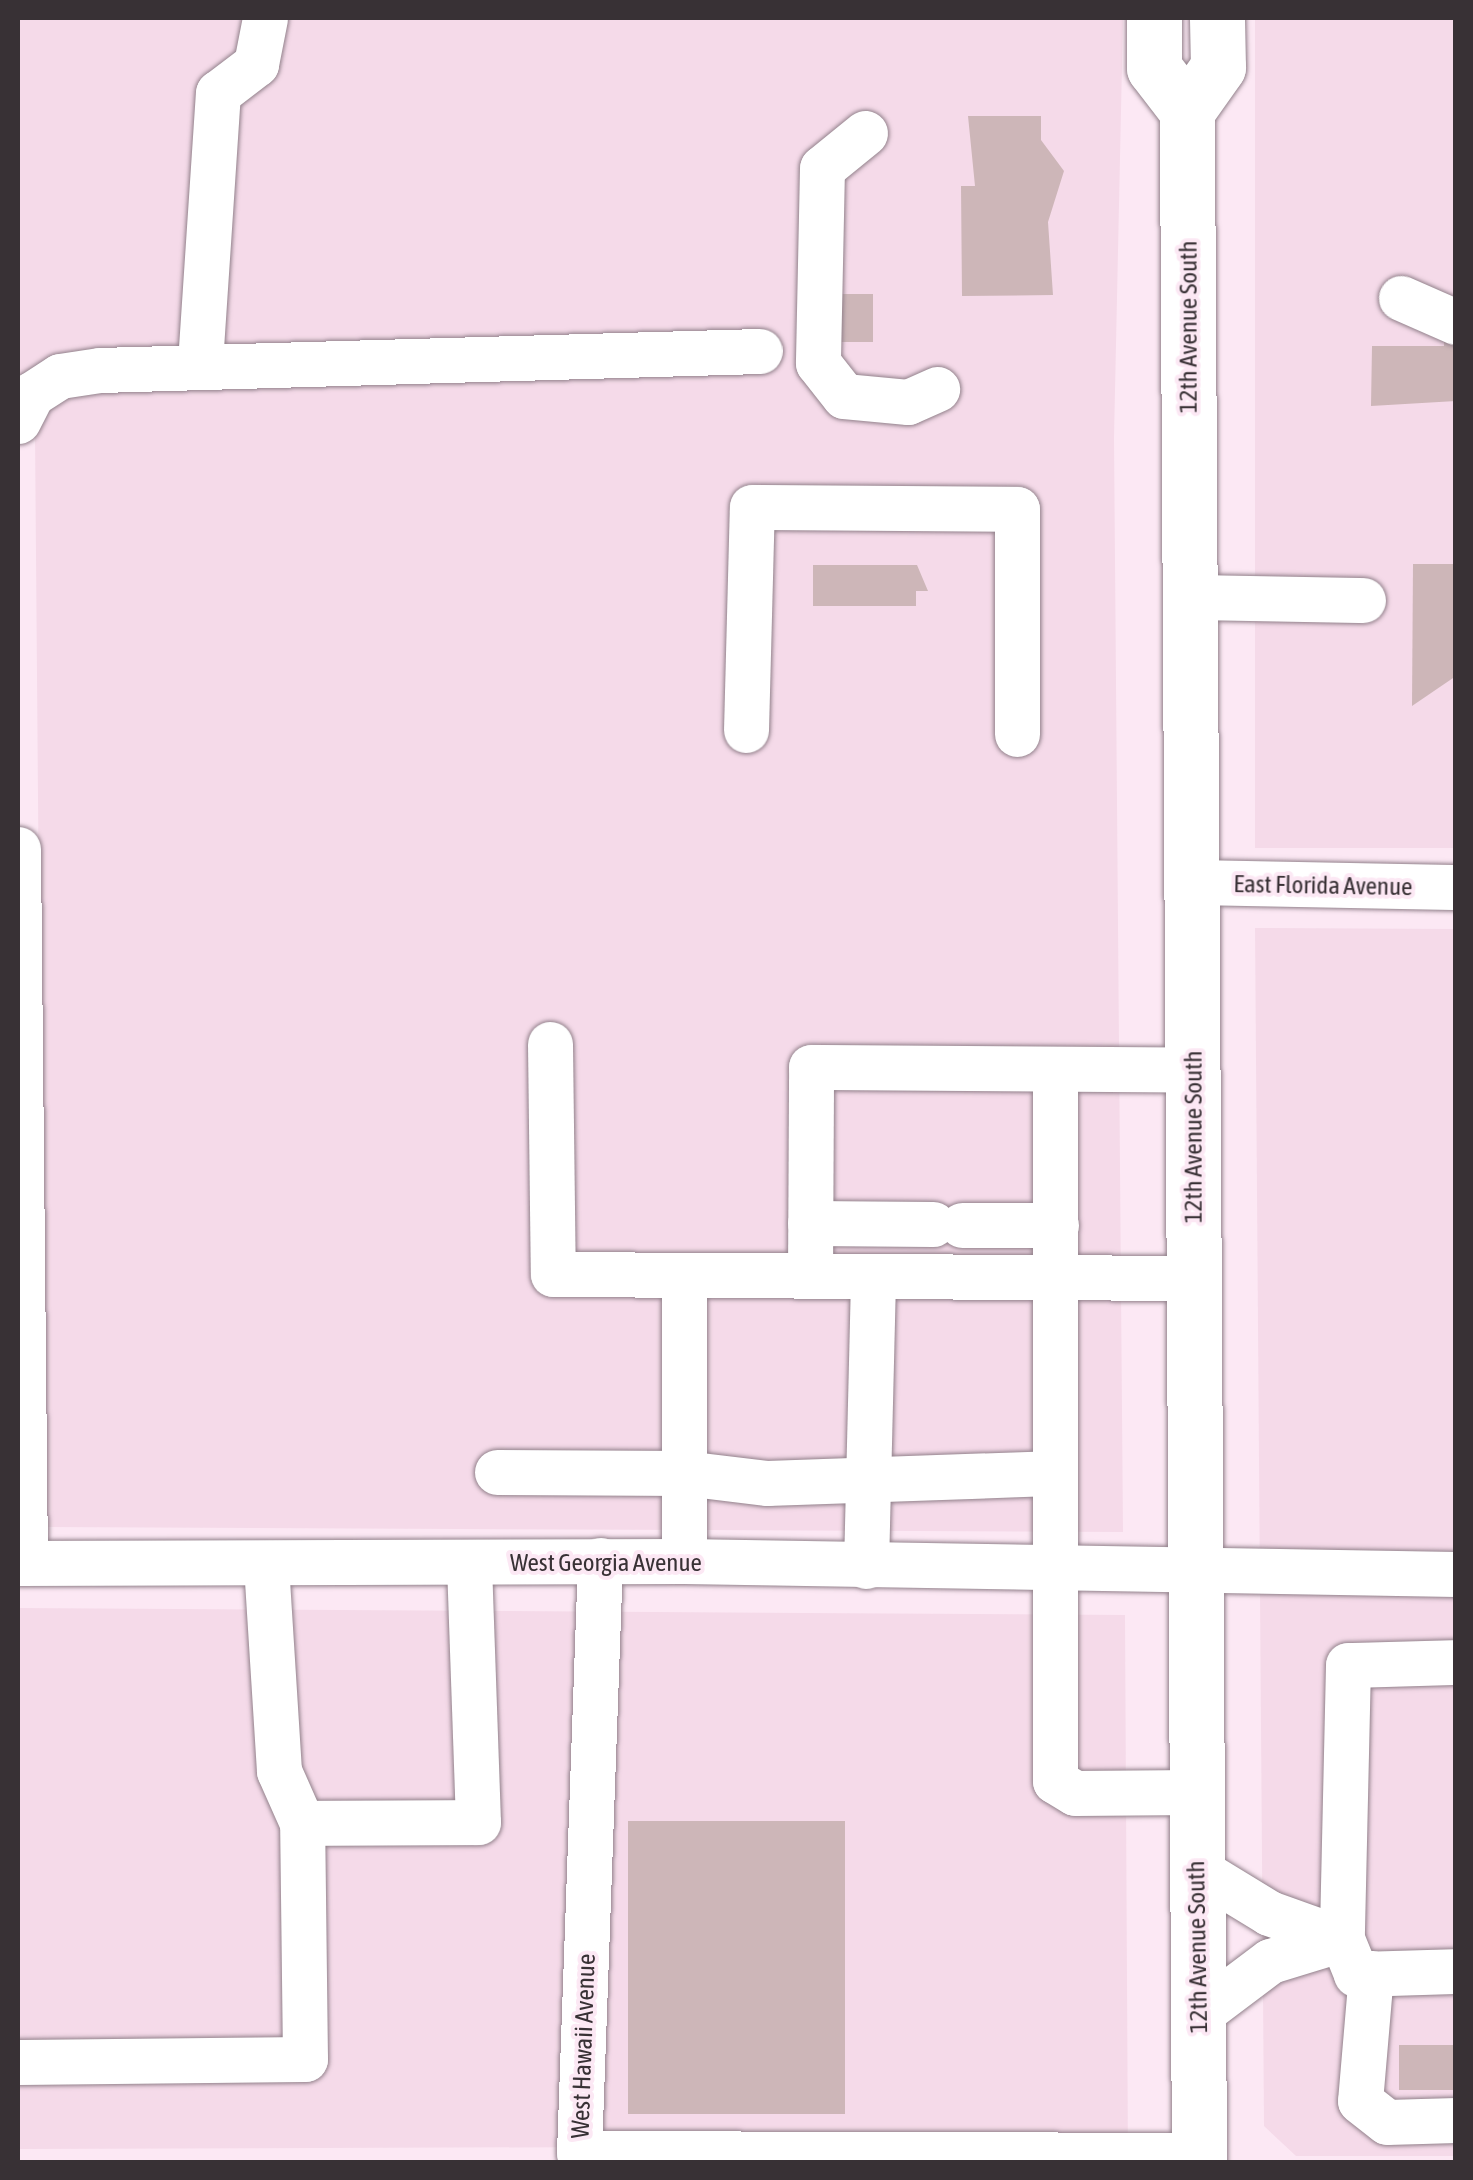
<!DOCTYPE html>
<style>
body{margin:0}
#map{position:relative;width:1473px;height:2180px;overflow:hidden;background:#fce8f4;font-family:"Asap Condensed",sans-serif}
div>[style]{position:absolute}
.built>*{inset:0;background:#f5dae9;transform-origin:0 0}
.building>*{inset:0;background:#cdb6b8;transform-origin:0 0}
.roads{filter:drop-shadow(0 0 2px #92818b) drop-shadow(0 0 2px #92818b)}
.minor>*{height:45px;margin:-22.5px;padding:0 22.5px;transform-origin:22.5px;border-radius:22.5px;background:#fff}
.major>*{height:55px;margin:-27.5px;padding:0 27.5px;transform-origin:27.5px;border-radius:27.5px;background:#fff}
span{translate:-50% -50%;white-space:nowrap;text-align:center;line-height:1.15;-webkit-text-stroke:8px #fce8f4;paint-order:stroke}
.street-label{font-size:25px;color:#383135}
.frame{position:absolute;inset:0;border:20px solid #383135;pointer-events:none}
</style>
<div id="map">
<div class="built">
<div style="clip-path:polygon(18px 18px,1123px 18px,1114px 438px,1123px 1532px,44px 1527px,35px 433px,18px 432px)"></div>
<div style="left:1255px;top:18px;width:200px;height:830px"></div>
<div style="clip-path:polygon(1255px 928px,1455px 929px,1455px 2156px,1296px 2156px,1264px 2126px)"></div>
<div style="clip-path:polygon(18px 1608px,1125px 1615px,1128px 2162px,623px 2147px,18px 2149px)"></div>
</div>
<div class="building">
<div style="clip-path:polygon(968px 116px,1041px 116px,1041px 140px,1064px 171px,1048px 222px,1053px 295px,962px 296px,961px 186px,975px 186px)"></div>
<div style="left:800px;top:294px;width:73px;height:48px"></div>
<div style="clip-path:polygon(1444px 337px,1456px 337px,1456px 401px,1371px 406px,1372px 346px,1444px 346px)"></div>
<div style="clip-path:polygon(1413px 564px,1456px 564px,1456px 676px,1412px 706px)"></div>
<div style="clip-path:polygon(813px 565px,917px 565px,928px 591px,916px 591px,916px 606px,813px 606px)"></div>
<div style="left:628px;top:1821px;width:217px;height:293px"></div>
<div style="left:1399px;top:2045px;width:57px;height:45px"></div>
</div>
<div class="roads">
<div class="minor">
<div style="left:865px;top:133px;width:55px;rotate:140.9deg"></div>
<div style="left:822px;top:168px;width:195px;rotate:91.2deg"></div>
<div style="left:818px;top:363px;width:42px;rotate:51.8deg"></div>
<div style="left:844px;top:396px;width:64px;rotate:5.4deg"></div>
<div style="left:908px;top:402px;width:32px;rotate:-24deg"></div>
<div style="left:1401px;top:298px;width:60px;rotate:23.6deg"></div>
<div style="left:200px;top:363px;width:271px;rotate:-86.2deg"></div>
<div style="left:218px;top:93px;width:48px;rotate:-37.3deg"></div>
<div style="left:256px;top:64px;width:47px;rotate:-78.9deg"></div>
<div style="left:18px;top:421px;width:30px;rotate:-63deg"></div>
<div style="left:32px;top:394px;width:33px;rotate:-33deg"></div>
<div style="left:60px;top:376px;width:40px;rotate:-8.5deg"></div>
<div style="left:100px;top:370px;width:660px;rotate:-1.65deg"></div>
<div style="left:1191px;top:597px;width:172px;rotate:1deg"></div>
<div style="left:746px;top:730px;width:223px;rotate:-88.5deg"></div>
<div style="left:752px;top:507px;width:265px;rotate:0.4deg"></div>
<div style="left:1017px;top:509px;width:225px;rotate:90deg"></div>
<div style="left:18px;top:849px;width:714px;rotate:89.44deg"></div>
<div style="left:1191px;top:882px;width:265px;rotate:1.1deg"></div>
<div style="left:550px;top:1044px;width:230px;rotate:89.3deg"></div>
<div style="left:553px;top:1274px;width:640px;rotate:0.36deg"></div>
<div style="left:1055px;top:1070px;width:711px;rotate:90deg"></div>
<div style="left:1055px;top:1781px;width:23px;rotate:31deg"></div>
<div style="left:1075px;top:1793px;width:121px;rotate:-0.5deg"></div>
<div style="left:810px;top:1223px;width:123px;rotate:0.5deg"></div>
<div style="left:962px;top:1225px;width:94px"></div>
<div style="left:684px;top:1276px;width:285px;rotate:90deg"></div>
<div style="left:810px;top:1276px;width:209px;rotate:-89.7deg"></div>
<div style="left:811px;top:1067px;width:382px;rotate:0.4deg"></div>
<div style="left:497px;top:1472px;width:187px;rotate:0.3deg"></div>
<div style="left:684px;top:1473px;width:84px;rotate:6.9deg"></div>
<div style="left:767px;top:1483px;width:283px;rotate:-2deg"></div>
<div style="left:600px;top:1560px;width:593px;rotate:92.03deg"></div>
<div style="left:579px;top:2153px;width:620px;rotate:0.18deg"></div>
<div style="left:18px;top:1563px;width:666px;rotate:-0.17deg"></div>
<div style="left:684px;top:1561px;width:772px;rotate:0.96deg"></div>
<div style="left:866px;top:1566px;width:290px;rotate:-88.6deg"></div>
<div style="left:1456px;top:1662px;width:108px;rotate:178.4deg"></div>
<div style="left:1348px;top:1665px;width:274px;rotate:91.3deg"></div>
<div style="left:1342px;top:1939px;width:38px;rotate:68deg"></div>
<div style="left:1356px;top:1974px;width:100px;rotate:-1.7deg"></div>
<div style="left:302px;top:1823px;width:176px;rotate:-0.3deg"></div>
<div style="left:478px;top:1822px;width:260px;rotate:-92deg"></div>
<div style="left:1197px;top:1869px;width:84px;rotate:31.4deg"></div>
<div style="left:1269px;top:1913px;width:77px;rotate:19.6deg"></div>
<div style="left:1342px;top:1939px;width:75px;rotate:163deg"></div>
<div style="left:1270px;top:1961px;width:91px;rotate:143deg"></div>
<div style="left:1371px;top:1973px;width:128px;rotate:94.9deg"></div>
<div style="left:1360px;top:2101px;width:34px;rotate:38deg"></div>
<div style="left:1387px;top:2122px;width:69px;rotate:-1.7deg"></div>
<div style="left:18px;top:2062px;width:287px;rotate:-0.6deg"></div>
<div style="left:305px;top:2059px;width:236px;rotate:-90.7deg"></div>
<div style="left:302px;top:1823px;width:57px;rotate:-113.9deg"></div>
<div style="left:279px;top:1771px;width:207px;rotate:-93.6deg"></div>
</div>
<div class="major">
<div style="left:1154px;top:18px;width:50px;rotate:90deg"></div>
<div style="left:1154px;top:68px;width:54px;rotate:52.5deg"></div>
<div style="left:1199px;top:2162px;width:2051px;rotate:-90.34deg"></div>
<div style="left:1187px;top:111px;width:54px;rotate:-54.8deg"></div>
<div style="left:1218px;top:67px;width:49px;rotate:-91.2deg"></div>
</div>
</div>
<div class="street-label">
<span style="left:1188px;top:327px;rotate:-90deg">12th Avenue South</span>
<span style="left:1323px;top:885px;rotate:1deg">East Florida Avenue</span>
<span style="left:1193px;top:1137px;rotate:-90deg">12th Avenue South</span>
<span style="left:606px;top:1562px">West Georgia Avenue</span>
<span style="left:1197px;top:1947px;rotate:-91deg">12th Avenue South</span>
<span style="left:583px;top:2046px;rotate:-88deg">West Hawaii Avenue</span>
</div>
<div class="frame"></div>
</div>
